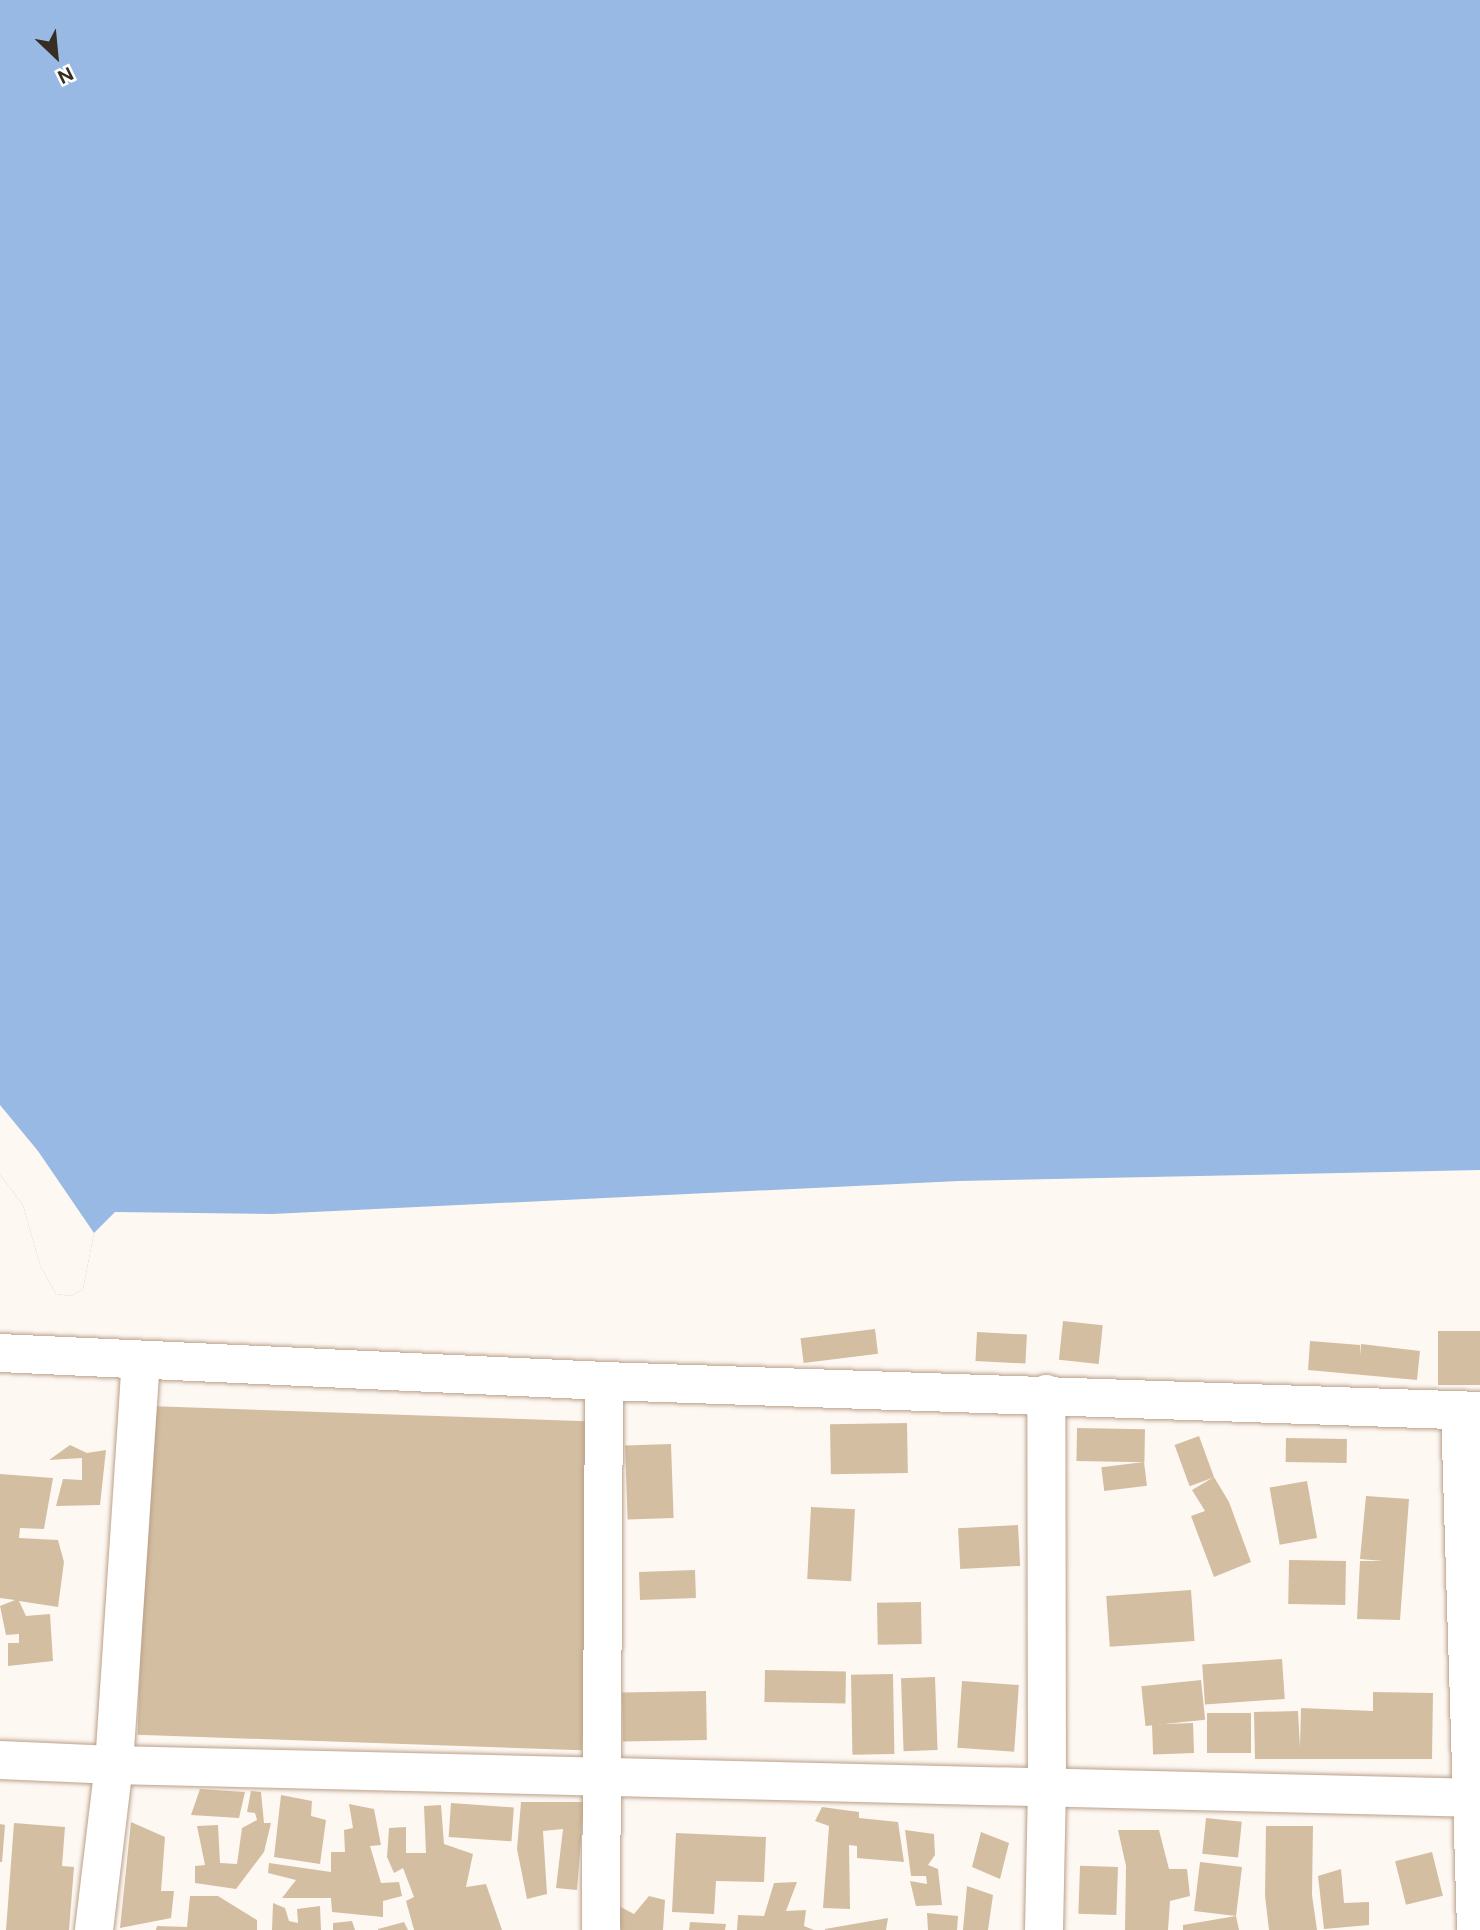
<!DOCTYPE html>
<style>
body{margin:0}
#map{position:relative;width:1480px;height:1930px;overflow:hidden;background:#fef8f3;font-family:Figtree,sans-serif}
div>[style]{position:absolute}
.water>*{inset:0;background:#98b9e4}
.pier>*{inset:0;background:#fef8f3}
.building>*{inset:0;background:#d3bea2;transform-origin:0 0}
.roads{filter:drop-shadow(0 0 2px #baa088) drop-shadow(0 0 2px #baa088)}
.minor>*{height:38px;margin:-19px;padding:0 19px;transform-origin:19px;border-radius:19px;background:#fff}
.tertiary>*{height:38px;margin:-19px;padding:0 19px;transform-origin:19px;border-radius:19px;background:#fff}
span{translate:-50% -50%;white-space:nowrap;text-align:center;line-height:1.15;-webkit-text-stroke:5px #fff;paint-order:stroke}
.north{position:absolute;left:21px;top:21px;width:70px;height:70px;-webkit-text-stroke:5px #fff;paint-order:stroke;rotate:154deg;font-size:19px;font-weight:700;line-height:28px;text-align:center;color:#382d23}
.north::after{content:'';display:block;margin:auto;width:24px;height:32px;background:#382d23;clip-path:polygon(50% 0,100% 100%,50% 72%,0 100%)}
</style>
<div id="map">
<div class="water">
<div style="clip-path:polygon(0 0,1480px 0,1480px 1170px,959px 1181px,272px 1214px,115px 1212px,94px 1233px,83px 1289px,71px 1296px,56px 1294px,40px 1265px,23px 1205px,0 1175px)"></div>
</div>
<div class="pier">
<div style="clip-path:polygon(0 1105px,38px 1151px,94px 1233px,83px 1289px,71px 1296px,56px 1294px,40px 1265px,23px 1205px,0 1175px)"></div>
</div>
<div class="building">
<div style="left:1063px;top:1321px;width:40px;height:39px;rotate:6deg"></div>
<div style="left:875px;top:1329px;width:25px;height:75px;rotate:83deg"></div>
<div style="left:1438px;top:1331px;width:42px;height:54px"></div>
<div style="left:977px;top:1332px;width:50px;height:29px;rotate:3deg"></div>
<div style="clip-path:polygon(1310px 1341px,1360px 1345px,1360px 1356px,1361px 1344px,1420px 1351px,1417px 1380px,1308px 1370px)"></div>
<div style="left:149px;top:1406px;width:445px;height:329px;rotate:2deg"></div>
<div style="left:907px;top:1423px;width:50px;height:77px;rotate:89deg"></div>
<div style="left:1077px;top:1428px;width:68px;height:33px;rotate:1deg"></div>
<div style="left:1199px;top:1436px;width:44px;height:26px;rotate:70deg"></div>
<div style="left:1286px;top:1438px;width:61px;height:24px;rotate:1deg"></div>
<div style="left:671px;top:1444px;width:74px;height:46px;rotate:88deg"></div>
<div style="clip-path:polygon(70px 1445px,87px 1453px,106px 1450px,100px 1505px,56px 1506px,63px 1479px,82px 1480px,82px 1458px,49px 1460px)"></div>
<div style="left:1144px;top:1462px;width:24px;height:43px;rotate:83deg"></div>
<div style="clip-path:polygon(0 1474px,53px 1478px,44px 1529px,20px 1528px,19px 1538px,58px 1540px,64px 1562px,58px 1607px,19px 1601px,26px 1616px,50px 1614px,53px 1661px,8px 1666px,8px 1643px,19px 1643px,19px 1634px,6px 1635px,0 1606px,15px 1600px,0 1598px)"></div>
<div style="clip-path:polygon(1214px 1477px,1229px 1502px,1251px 1562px,1214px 1577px,1191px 1516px,1205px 1511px,1192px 1490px)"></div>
<div style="left:1307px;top:1481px;width:58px;height:38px;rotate:80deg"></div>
<div style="clip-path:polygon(1366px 1496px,1409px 1499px,1400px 1620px,1357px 1619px,1360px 1561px,1383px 1561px,1360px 1559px)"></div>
<div style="left:811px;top:1507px;width:44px;height:72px;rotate:3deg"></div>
<div style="left:1018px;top:1525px;width:41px;height:60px;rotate:87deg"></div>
<div style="left:1289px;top:1560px;width:57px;height:44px;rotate:1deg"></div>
<div style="left:695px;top:1570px;width:28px;height:56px;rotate:88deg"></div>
<div style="left:1191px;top:1590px;width:51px;height:85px;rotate:86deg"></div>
<div style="left:921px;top:1602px;width:42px;height:44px;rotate:89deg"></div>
<div style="left:1282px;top:1659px;width:40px;height:80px;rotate:86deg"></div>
<div style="left:765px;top:1670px;width:81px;height:32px;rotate:1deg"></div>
<div style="left:893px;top:1674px;width:80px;height:42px;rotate:89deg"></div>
<div style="left:935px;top:1677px;width:73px;height:34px;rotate:88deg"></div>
<div style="left:1201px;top:1680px;width:40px;height:60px;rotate:84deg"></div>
<div style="left:962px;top:1681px;width:57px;height:67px;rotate:4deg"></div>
<div style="left:706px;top:1691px;width:49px;height:84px;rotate:89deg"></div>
<div style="clip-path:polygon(1373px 1692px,1433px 1693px,1432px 1759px,1255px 1759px,1254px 1712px,1298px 1711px,1300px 1747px,1301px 1708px,1373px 1711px)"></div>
<div style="left:1207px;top:1713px;width:44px;height:40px"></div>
<div style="left:1193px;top:1723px;width:30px;height:41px;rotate:88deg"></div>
<div style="clip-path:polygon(200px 1789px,245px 1792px,239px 1818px,191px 1815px)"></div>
<div style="clip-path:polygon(251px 1791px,261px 1792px,264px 1823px,271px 1823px,264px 1852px,236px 1889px,195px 1883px,195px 1866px,205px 1865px,197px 1826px,218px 1825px,220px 1863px,237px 1864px,242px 1828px,257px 1820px,255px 1813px,247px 1812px)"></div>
<div style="clip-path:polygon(281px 1795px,312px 1801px,311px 1816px,326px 1820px,320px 1864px,274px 1857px)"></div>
<div style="clip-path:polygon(521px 1802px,584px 1802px,577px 1890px,556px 1888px,563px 1829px,543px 1831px,547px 1894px,527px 1899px,517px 1849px)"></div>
<div style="left:451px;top:1803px;width:63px;height:34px;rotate:4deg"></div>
<div style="clip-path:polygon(349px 1804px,374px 1809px,381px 1845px,370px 1846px,381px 1883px,399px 1882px,402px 1896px,383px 1901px,383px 1917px,332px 1912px,331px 1898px,282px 1898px,296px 1880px,268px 1873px,269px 1863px,331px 1872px,331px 1852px,345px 1852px,344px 1830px,353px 1828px)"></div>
<div style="clip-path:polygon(441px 1805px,444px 1844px,473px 1854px,466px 1887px,486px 1884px,502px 1930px,414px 1930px,406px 1901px,414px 1897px,403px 1868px,394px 1873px,387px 1857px,389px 1828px,406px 1827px,406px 1853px,426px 1853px,424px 1806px)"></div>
<div style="clip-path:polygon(822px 1807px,859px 1812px,859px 1818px,898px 1822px,904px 1862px,857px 1858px,857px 1846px,849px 1845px,850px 1909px,823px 1908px,829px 1826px,815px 1821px)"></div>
<div style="left:1206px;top:1818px;width:36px;height:36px;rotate:6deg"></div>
<div style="clip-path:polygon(131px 1822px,165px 1837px,161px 1891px,174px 1891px,171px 1918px,120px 1928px)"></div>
<div style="clip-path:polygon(14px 1823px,65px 1827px,62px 1866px,74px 1867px,69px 1930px,6px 1930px)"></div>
<div style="clip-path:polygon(0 1824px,5px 1825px,2px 1862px,0 1862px)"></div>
<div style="clip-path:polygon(1266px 1826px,1313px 1826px,1312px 1895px,1317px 1930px,1269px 1930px,1265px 1896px)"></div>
<div style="clip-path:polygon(905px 1830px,934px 1834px,935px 1855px,928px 1865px,938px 1869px,942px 1905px,916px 1906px,910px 1881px,927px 1884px,926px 1876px,911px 1876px)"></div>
<div style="clip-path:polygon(1118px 1830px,1159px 1830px,1169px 1869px,1187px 1869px,1190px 1896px,1170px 1901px,1168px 1930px,1125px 1930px,1126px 1866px)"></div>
<div style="clip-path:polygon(981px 1832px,1009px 1843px,1000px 1879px,972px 1867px)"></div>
<div style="clip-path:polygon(676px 1833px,766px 1837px,764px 1882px,716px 1881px,714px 1914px,672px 1912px)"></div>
<div style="left:1432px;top:1852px;width:45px;height:38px;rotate:76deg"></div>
<div style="clip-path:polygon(1200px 1862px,1242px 1867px,1236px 1916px,1239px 1930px,1183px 1930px,1183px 1925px,1236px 1916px,1194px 1911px)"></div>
<div style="left:1118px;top:1867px;width:48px;height:38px;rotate:92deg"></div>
<div style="clip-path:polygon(1341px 1869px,1344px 1903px,1369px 1902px,1369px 1925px,1324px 1929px,1318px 1876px)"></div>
<div style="clip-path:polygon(797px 1882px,786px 1911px,806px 1910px,804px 1926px,814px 1930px,737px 1930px,738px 1915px,764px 1916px,774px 1883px)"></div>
<div style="clip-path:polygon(967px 1886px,993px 1895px,988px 1930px,963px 1930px)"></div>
<div style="clip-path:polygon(190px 1896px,218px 1896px,257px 1920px,257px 1930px,156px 1930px,157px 1926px,187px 1927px)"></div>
<div style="clip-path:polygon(649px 1896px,665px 1900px,663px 1930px,621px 1930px,617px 1905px,634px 1914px)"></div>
<div style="clip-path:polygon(273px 1903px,285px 1908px,289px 1921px,298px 1923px,297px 1909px,320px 1906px,321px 1930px,272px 1930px)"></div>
<div style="clip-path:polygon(927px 1913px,958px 1916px,957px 1930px,928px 1930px)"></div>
<div style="clip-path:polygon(888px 1918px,886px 1930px,825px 1930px,825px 1929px)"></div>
<div style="clip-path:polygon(352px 1921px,355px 1930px,333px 1930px,333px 1923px)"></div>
<div style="clip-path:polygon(404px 1922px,408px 1930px,378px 1930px,378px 1929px)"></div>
<div style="clip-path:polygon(690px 1922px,726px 1924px,725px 1930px,689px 1930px)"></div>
</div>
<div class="roads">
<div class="minor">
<div style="left:1460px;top:1411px;width:519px;rotate:88.23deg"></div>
<div style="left:0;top:1760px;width:114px;rotate:2.5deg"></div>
<div style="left:114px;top:1765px;width:1366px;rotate:1.38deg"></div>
<div style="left:94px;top:1930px;width:166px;rotate:-83.1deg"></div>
<div style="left:114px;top:1765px;width:406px;rotate:-86.2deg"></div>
<div style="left:601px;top:1930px;width:549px;rotate:-89.69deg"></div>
<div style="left:1044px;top:1930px;width:143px;rotate:-88.8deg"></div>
<div style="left:1047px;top:1787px;width:393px;rotate:-90.1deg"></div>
</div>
<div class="tertiary">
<div style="left:0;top:1353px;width:605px;rotate:2.65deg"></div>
<div style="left:604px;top:1381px;width:877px;rotate:1.96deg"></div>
</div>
</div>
<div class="north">N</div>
</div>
